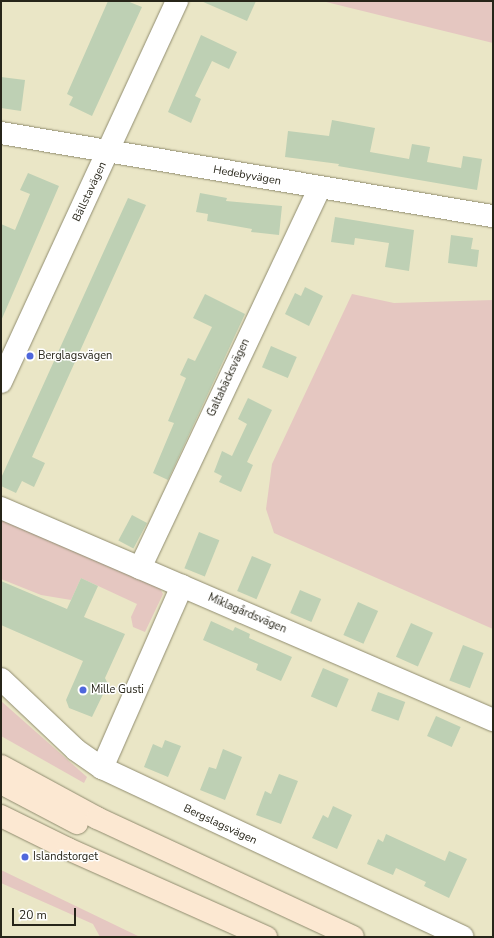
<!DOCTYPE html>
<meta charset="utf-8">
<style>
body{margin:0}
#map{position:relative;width:494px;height:938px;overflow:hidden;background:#eae6c6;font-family:"Nunito Sans",sans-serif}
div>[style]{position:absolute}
.green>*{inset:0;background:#e5c7c1}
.building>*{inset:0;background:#bed0b4;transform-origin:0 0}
.roads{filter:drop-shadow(0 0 1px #908c6f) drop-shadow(0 0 1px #908c6f)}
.minor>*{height:22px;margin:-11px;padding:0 11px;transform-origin:11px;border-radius:11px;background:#fff}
.tertiary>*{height:22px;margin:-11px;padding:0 11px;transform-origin:11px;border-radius:11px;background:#fff}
.secondary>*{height:22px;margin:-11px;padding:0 11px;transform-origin:11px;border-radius:11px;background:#fce8d2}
.dots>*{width:11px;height:11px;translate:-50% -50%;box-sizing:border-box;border:2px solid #fff;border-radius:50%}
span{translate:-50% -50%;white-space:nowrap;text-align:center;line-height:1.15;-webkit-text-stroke:3px #fff;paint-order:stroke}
.street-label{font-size:11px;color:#272519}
.poi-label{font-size:11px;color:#272519}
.left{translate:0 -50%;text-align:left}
.frame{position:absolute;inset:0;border:2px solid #272519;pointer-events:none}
.scale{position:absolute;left:12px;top:908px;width:64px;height:18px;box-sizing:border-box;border:2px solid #272519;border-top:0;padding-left:5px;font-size:12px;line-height:14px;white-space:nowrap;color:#272519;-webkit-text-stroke:3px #fff;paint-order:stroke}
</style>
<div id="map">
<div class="green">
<div style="clip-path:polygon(322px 1px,493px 1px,493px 43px)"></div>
<div style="clip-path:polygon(352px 294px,394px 303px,493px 300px,493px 629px,274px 533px,266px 509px,272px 464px)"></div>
<div style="clip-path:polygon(1px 516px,158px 585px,163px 594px,145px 632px,133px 627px,131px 617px,137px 604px,81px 578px,71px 600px,41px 595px,1px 579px)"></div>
<div style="clip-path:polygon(1px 701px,87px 777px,84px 783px,1px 736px)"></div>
<div style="clip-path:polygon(1px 870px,140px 937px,100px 937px,93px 924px,1px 883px)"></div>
</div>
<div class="building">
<div style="clip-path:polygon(108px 1px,127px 1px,142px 7px,92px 116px,69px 105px,73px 97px,67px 94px)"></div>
<div style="clip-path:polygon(201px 1px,256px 1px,247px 21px)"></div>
<div style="clip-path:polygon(201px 35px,237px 52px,229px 69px,212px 61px,195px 96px,201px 99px,191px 123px,168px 112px)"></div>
<div style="clip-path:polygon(1px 77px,25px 80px,21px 111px,1px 108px)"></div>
<div style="clip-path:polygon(332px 120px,375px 128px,370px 152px,409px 159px,412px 144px,430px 147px,427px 162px,461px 168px,463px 156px,482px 159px,477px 190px,338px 166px,339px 164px,285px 157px,288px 131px,329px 136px)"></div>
<div style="clip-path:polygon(28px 173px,59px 186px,1px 321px,1px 224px,15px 230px,30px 194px,20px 190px)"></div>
<div style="clip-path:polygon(200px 193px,227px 198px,226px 201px,282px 206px,279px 235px,251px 232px,252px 229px,207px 221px,208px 214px,196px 212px)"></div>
<div style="clip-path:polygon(128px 198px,146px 205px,32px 457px,45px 463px,34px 487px,22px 481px,16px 493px,1px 486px,1px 478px)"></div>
<div style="clip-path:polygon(335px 217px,414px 230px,409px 271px,385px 267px,389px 243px,355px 238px,354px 245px,331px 242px)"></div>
<div style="clip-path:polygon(451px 235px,473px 238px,471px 249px,479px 250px,477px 267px,448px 263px)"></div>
<div style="clip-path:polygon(305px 287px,323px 296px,309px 326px,285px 314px,295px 293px,301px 296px)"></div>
<div style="clip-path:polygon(205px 294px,245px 314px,168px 480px,153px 473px,174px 423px,168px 421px,186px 378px,180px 375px,188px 358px,195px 361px,212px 327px,193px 318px)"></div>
<div style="left:271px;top:346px;width:28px;height:23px;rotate:23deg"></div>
<div style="clip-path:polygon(248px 398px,272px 410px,247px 462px,253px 465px,241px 492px,219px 482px,222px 476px,214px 472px,222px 451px,232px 456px,247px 424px,238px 419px)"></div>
<div style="left:132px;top:515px;width:17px;height:29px;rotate:28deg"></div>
<div style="left:199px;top:532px;width:22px;height:39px;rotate:22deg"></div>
<div style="left:252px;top:556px;width:21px;height:38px;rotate:23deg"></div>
<div style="clip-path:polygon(81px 578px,98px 586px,84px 617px,125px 634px,105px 678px,108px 684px,92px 717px,69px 708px,66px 700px,83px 661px,1px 625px,1px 581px,67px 609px)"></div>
<div style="left:300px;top:590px;width:23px;height:25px;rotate:23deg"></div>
<div style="left:358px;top:602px;width:22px;height:36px;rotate:24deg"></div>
<div style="clip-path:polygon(211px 621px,233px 631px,235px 627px,250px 634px,249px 638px,292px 657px,281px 681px,256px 670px,258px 664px,203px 640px)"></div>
<div style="left:411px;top:623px;width:24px;height:37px;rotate:24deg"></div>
<div style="left:463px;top:645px;width:22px;height:38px;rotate:21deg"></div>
<div style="left:323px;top:668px;width:28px;height:31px;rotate:23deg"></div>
<div style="left:378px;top:692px;width:29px;height:20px;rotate:20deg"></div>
<div style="left:436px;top:716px;width:27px;height:22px;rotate:24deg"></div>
<div style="clip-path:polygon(165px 740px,181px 746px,168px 777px,144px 767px,153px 744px,162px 748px)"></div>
<div style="clip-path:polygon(223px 749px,242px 757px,225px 800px,200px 790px,209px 767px,216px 769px)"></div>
<div style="clip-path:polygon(279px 774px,298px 781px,281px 824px,256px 815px,265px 791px,271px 794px)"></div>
<div style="clip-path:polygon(333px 806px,352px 815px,337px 849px,312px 838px,323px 815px,328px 818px)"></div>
<div style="clip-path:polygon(386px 834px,445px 861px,449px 851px,467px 859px,449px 898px,424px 886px,426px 882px,396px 868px,393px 875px,367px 864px,378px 839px,383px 842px)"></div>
</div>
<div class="roads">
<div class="minor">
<div style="left:1px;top:133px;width:499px;rotate:9.6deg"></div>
<div style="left:1px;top:508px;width:536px;rotate:23.31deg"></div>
<div style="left:140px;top:568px;width:419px;rotate:-64.7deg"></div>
<div style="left:1px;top:679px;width:103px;rotate:43.4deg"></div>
<div style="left:76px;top:750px;width:32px;rotate:35deg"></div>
<div style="left:102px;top:768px;width:398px;rotate:25.1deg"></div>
<div style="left:102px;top:768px;width:199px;rotate:-66.3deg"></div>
</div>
<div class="tertiary">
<div style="left:1px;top:382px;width:420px;rotate:-65.2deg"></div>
</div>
<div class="secondary">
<div style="left:1px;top:766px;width:109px;rotate:28.4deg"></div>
<div style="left:97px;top:818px;width:282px;rotate:24.9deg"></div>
<div style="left:1px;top:783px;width:86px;rotate:27.8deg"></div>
<div style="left:1px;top:816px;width:75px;rotate:26.2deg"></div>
<div style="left:68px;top:849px;width:217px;rotate:24deg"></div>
</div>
</div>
<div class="dots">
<div style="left:30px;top:356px;background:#4f67dc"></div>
<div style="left:83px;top:690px;background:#4f67dc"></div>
<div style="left:25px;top:857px;background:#4f67dc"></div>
</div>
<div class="street-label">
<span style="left:247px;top:176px;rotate:10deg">Hedebyvägen</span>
<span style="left:90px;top:192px;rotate:-65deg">Bällstavägen</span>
<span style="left:229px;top:378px;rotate:-65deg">Galtabäcksvägen</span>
<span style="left:247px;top:614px;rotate:23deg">Miklagårdsvägen</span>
<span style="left:220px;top:825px;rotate:25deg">Bergslagsvägen</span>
</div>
<div class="poi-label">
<span class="left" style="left:38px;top:356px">Berglagsvägen</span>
<span class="left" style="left:91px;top:690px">Mille Gusti</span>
<span class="left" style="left:33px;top:857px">Islandstorget</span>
</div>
<div class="frame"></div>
<div class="scale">20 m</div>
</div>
